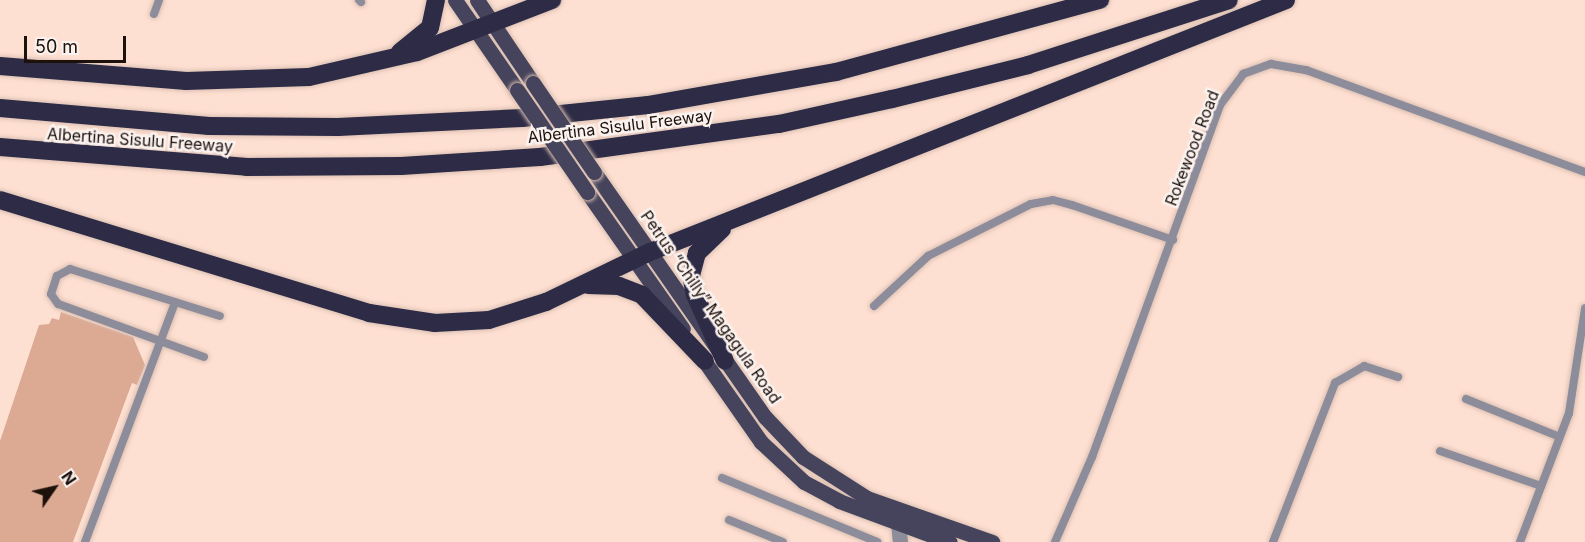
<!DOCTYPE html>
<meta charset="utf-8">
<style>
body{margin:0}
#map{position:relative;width:1585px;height:542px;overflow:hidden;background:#fee0d2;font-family:Inter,sans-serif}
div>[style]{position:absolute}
.building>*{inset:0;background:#dcaa93}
.roads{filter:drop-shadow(0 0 2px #dabfb2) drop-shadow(0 0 2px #dabfb2)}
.service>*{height:8px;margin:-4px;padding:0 4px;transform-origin:4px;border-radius:4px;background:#8d8c9b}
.minor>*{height:15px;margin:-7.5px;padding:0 7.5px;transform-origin:7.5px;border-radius:7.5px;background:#8d8c9b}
.primary>*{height:15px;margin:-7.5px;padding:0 7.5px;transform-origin:7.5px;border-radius:7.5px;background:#45445c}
.motorway>*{height:18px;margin:-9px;padding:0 9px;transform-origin:9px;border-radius:9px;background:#2d2b46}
.bridges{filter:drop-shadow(0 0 2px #dabfb2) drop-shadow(0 0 2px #dabfb2)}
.primary-bridge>*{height:15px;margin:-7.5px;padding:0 7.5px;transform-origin:7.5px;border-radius:7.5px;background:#45445c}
span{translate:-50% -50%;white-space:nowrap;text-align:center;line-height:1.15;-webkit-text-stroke:5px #faf2ef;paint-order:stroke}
.street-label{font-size:16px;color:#1d110b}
.north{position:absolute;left:24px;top:458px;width:60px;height:60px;-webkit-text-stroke:4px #faf2ef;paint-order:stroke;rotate:56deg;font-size:16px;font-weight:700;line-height:24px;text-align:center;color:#1d110b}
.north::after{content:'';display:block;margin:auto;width:21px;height:27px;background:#1d110b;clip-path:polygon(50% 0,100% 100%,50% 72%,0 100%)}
.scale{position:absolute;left:24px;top:36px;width:102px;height:27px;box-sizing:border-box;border:3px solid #1d110b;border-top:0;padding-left:8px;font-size:18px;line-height:21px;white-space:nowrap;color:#1d110b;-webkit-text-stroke:4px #faf2ef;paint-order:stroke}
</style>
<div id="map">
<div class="building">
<div style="clip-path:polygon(61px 312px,133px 337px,145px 365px,137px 385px,132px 383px,73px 542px,0 542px,0 441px,39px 325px,49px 324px,52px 318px,59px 320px)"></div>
</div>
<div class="roads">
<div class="service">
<div style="left:359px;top:0;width:3px;rotate:45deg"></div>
<div style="left:154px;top:14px;width:15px;rotate:-70deg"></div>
<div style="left:874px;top:306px;width:74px;rotate:-42.8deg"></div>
<div style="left:928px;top:256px;width:115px;rotate:-26.8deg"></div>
<div style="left:1031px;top:204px;width:22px;rotate:-10deg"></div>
<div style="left:1053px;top:200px;width:20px;rotate:15deg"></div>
<div style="left:1072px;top:205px;width:107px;rotate:19.1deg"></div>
<div style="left:204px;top:357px;width:155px;rotate:-160deg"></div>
<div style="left:58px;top:304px;width:12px;rotate:-125deg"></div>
<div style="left:51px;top:294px;width:19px;rotate:-72deg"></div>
<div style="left:57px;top:276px;width:15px;rotate:-28deg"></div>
<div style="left:70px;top:269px;width:157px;rotate:17.4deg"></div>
<div style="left:1466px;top:399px;width:101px;rotate:22deg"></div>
<div style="left:1440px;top:451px;width:107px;rotate:19.1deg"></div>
<div style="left:722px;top:478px;width:168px;rotate:22.4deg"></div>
<div style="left:729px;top:520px;width:58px;rotate:22.2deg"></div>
<div style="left:85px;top:542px;width:256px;rotate:-69.4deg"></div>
<div style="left:1055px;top:542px;width:93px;rotate:-66.5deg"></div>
<div style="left:1092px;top:457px;width:375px;rotate:-70deg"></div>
<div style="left:1220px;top:105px;width:39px;rotate:-53deg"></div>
<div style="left:1243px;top:74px;width:30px;rotate:-20deg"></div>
<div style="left:1271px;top:64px;width:36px;rotate:10deg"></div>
<div style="left:1306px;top:70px;width:297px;rotate:20.1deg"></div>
<div style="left:1273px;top:542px;width:171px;rotate:-68.7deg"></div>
<div style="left:1335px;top:383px;width:34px;rotate:-30deg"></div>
<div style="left:1364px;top:366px;width:36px;rotate:18deg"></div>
<div style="left:1520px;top:542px;width:138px;rotate:-69.2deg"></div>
<div style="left:1569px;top:413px;width:106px;rotate:-81.3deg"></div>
</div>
<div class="minor">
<div style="left:898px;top:523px;width:19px;rotate:84deg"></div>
</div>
<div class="primary">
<div style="left:455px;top:0;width:109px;rotate:55.4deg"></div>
<div style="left:477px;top:0;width:100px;rotate:56deg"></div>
<div style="left:594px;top:172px;width:299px;rotate:55.1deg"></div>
<div style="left:765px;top:417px;width:55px;rotate:46.5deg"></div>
<div style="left:803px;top:457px;width:76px;rotate:32.6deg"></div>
<div style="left:867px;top:498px;width:133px;rotate:19.4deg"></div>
<div style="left:587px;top:192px;width:167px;rotate:55deg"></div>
<div style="left:698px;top:352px;width:110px;rotate:55deg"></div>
<div style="left:761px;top:442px;width:59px;rotate:42.9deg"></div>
<div style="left:804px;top:482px;width:40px;rotate:28deg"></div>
<div style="left:839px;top:501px;width:118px;rotate:20.3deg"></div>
</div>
<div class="motorway">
<div style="left:400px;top:52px;width:38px;rotate:-39deg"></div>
<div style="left:430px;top:28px;width:29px;rotate:-78deg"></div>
<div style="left:0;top:66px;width:187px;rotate:4.6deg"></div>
<div style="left:186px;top:81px;width:123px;rotate:-1.9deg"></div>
<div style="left:309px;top:77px;width:111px;rotate:-13deg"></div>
<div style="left:417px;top:52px;width:145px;rotate:-21.1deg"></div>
<div style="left:0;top:108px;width:210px;rotate:4.9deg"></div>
<div style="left:209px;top:126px;width:129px;rotate:0.4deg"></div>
<div style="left:338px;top:127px;width:184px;rotate:-2.8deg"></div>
<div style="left:522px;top:118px;width:127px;rotate:-5.9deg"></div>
<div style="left:648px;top:105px;width:191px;rotate:-10deg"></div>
<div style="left:836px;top:72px;width:274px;rotate:-15.3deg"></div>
<div style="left:0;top:147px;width:248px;rotate:4.6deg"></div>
<div style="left:247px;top:167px;width:154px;rotate:-0.4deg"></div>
<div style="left:401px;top:166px;width:139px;rotate:-3.7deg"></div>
<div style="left:540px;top:157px;width:241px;rotate:-7.9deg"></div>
<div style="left:779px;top:124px;width:116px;rotate:-12.5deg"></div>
<div style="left:892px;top:99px;width:140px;rotate:-14deg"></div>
<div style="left:1028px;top:65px;width:211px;rotate:-17.9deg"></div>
<div style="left:0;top:200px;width:386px;rotate:17deg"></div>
<div style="left:369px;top:313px;width:67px;rotate:8.6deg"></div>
<div style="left:435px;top:323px;width:54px;rotate:-3.2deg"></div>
<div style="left:489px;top:320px;width:60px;rotate:-17.5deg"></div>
<div style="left:546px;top:302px;width:115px;rotate:-25.7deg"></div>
<div style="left:650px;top:252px;width:684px;rotate:-21.61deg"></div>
<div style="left:722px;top:229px;width:35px;rotate:136deg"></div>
<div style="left:697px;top:253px;width:23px;rotate:105deg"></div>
<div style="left:691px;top:275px;width:20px;rotate:79deg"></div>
<div style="left:695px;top:295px;width:72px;rotate:65.6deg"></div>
<div style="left:588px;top:285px;width:31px;rotate:2deg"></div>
<div style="left:619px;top:286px;width:25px;rotate:21deg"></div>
<div style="left:642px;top:295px;width:91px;rotate:46.3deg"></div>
</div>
</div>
<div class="bridges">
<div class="primary-bridge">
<div style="left:533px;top:83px;width:108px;rotate:55.6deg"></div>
<div style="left:517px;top:90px;width:124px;rotate:55.5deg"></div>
</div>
</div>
<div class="street-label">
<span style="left:620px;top:126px;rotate:-7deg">Albertina Sisulu Freeway</span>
<span style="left:140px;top:140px;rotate:4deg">Albertina Sisulu Freeway</span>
<span style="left:1192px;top:148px;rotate:-69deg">Rokewood Road</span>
<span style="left:711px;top:307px;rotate:55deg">Petrus “Chilly” Magagula Road</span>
</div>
<div class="north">N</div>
<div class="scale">50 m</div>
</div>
